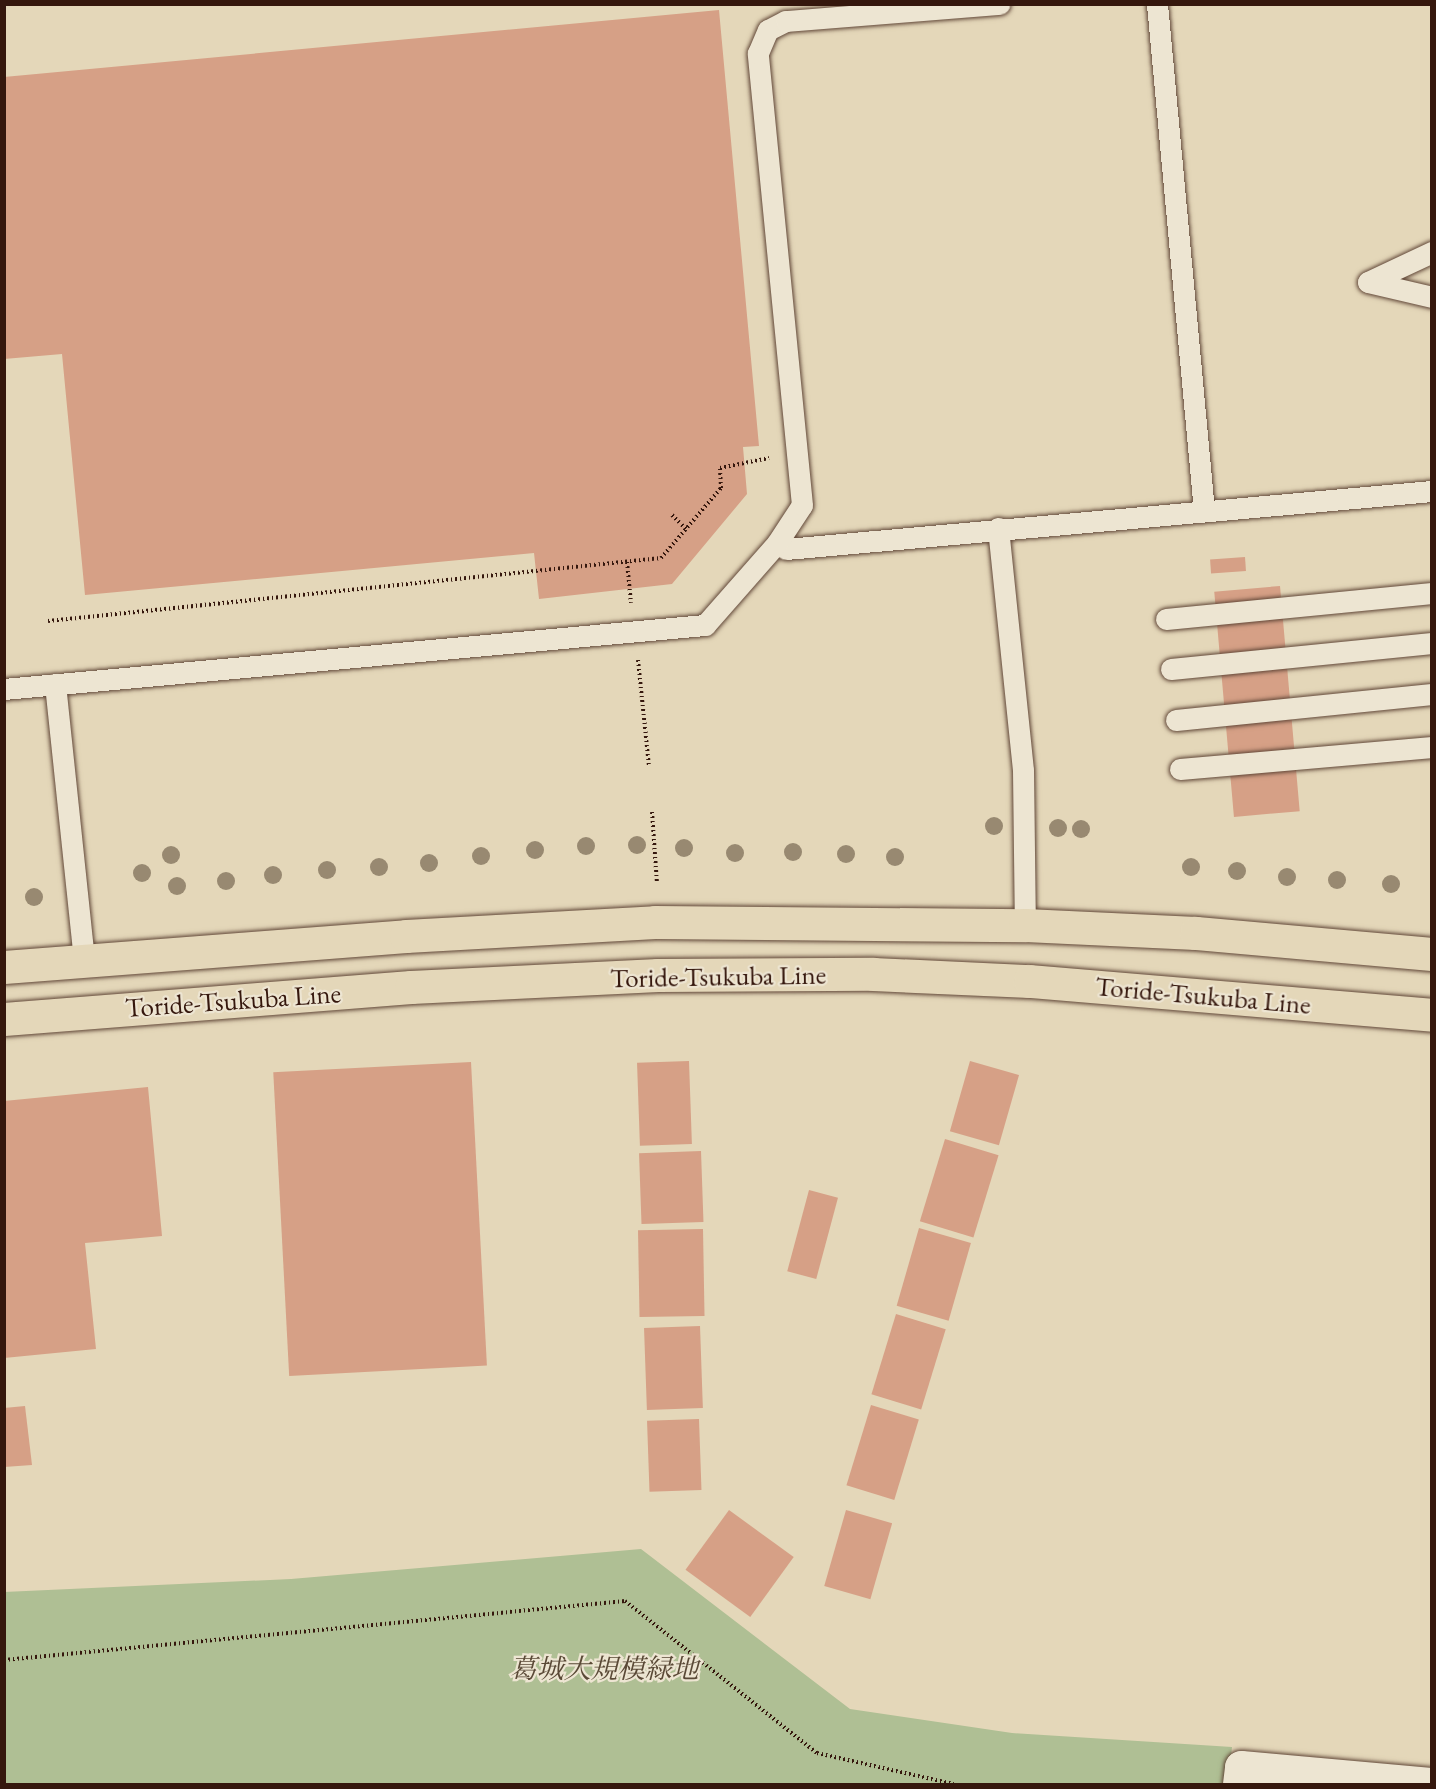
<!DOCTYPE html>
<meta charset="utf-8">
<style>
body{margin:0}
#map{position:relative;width:1436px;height:1789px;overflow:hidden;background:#e4d7b9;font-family:"EB Garamond","Noto Serif JP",serif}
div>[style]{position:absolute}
.green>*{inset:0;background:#afbf94}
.building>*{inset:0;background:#d6a086;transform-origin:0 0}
.path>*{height:4px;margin-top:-2px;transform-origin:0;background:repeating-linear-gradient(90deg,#35170d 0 1.5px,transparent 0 4.5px)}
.roads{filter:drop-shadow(0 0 2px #614738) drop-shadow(0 0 2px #614738)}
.lane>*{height:21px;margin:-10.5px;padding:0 10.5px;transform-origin:10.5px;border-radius:10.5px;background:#ede5d2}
.street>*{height:33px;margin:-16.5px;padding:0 16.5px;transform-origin:16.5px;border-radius:16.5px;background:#ede5d2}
.primary>*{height:33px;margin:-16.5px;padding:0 16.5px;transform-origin:16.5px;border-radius:16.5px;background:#e4d7b9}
.trees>*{width:18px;height:18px;margin:-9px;border-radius:50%;background:#988971}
span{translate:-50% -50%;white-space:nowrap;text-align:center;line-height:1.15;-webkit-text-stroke:4.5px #ede5d2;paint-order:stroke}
.street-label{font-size:27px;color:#35170d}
.park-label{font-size:27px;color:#5a4936;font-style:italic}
.frame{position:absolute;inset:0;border:6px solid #35170d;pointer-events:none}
</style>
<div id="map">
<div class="green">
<div style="clip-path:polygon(641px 1549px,850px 1709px,1012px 1733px,1232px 1747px,1228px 1784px,5px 1784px,4px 1592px,291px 1579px)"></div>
</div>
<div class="building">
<div style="clip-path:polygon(719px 10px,759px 446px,743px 447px,747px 494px,672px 584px,539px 599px,534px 553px,85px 595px,62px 354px,4px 359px,4px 77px)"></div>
<div style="left:1245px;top:557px;width:14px;height:35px;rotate:86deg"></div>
<div style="left:1280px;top:586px;width:226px;height:66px;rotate:85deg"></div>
<div style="left:689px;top:1061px;width:83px;height:52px;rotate:88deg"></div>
<div style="left:970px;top:1061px;width:51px;height:73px;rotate:16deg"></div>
<div style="left:471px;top:1062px;width:304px;height:198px;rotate:87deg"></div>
<div style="clip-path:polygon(148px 1087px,162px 1236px,85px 1243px,96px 1349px,4px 1358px,4px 1101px)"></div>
<div style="left:945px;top:1139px;width:56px;height:86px;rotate:17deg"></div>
<div style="left:701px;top:1151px;width:71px;height:62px;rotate:88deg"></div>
<div style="left:809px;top:1190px;width:30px;height:84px;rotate:15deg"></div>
<div style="left:919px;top:1228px;width:54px;height:81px;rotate:16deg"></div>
<div style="left:703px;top:1229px;width:87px;height:65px;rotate:89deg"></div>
<div style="left:896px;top:1314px;width:52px;height:84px;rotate:17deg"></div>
<div style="left:700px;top:1326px;width:82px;height:56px;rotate:88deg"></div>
<div style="left:871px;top:1405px;width:50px;height:84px;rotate:17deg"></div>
<div style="clip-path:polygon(25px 1406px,32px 1465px,4px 1467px,4px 1408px)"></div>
<div style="left:699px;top:1419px;width:71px;height:52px;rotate:88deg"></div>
<div style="left:729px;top:1510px;width:80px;height:74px;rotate:36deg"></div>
<div style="left:846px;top:1510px;width:48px;height:79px;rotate:16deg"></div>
</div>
<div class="path">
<div style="left:672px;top:515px;width:21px;rotate:45deg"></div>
<div style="left:627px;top:562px;width:41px;rotate:84.4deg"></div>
<div style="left:48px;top:621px;width:616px;rotate:-5.87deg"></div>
<div style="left:661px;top:558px;width:92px;rotate:-49.4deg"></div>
<div style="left:721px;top:488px;width:20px;rotate:-93deg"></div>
<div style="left:720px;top:468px;width:50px;rotate:-11.5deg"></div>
<div style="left:638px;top:660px;width:107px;rotate:84.1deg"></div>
<div style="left:652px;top:812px;width:72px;rotate:86deg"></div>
<div style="left:4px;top:1660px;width:624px;rotate:-5.43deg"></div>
<div style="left:625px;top:1601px;width:245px;rotate:38.4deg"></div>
<div style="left:817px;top:1753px;width:140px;rotate:12.8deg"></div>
</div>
<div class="roads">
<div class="lane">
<div style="left:1157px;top:4px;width:509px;rotate:84.7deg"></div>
<div style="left:1368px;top:282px;width:71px;rotate:-25.1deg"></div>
<div style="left:1368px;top:282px;width:66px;rotate:13.2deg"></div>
<div style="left:998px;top:528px;width:243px;rotate:84.1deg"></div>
<div style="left:1023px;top:770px;width:155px;rotate:89.3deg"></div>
<div style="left:786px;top:549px;width:649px;rotate:-5.13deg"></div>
<div style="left:1166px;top:619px;width:267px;rotate:-5.6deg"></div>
<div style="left:1171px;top:669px;width:262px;rotate:-5.7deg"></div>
<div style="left:55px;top:684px;width:278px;rotate:84deg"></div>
<div style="left:4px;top:689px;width:704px;rotate:-5.22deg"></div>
<div style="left:705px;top:625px;width:109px;rotate:-48.7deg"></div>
<div style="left:777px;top:543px;width:45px;rotate:-56.7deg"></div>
<div style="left:802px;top:505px;width:454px;rotate:-95.6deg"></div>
<div style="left:758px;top:53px;width:25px;rotate:-67deg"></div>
<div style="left:768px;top:30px;width:20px;rotate:-27deg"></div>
<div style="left:786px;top:21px;width:214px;rotate:-4.6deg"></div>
<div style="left:1176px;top:720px;width:257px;rotate:-5.8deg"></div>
<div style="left:1180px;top:769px;width:253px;rotate:-5deg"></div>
</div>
<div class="street">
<div style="left:1239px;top:1784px;width:17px;rotate:-83deg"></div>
<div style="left:1241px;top:1767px;width:190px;rotate:5.1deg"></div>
</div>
<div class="primary">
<div style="left:4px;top:967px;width:403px;rotate:-4.4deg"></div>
<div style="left:406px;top:936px;width:249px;rotate:-3.2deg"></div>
<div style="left:655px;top:922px;width:370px;rotate:0.5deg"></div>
<div style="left:1025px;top:925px;width:171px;rotate:2.7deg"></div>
<div style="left:1196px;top:933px;width:237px;rotate:5.1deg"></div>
<div style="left:4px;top:1019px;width:408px;rotate:-4.5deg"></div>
<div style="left:411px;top:987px;width:247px;rotate:-2.8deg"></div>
<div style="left:658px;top:975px;width:215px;rotate:-0.3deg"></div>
<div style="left:873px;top:974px;width:157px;rotate:2.6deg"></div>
<div style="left:1030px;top:981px;width:403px;rotate:4.8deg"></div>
</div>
</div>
<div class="trees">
<div style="left:994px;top:826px"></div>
<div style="left:1058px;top:828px"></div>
<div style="left:1081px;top:829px"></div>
<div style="left:637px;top:845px"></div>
<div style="left:586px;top:846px"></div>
<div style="left:684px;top:848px"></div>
<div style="left:535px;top:850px"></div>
<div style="left:793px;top:852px"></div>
<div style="left:735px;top:853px"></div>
<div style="left:846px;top:854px"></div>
<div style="left:171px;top:855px"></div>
<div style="left:481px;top:856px"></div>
<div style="left:895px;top:857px"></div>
<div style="left:429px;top:863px"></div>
<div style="left:379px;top:867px"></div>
<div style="left:1191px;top:867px"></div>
<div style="left:327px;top:870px"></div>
<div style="left:1237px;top:871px"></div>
<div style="left:142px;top:873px"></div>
<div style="left:273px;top:875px"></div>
<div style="left:1287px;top:877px"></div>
<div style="left:1337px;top:880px"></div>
<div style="left:226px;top:881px"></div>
<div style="left:1391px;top:884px"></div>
<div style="left:177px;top:886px"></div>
<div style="left:34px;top:897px"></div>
</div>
<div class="street-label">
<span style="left:718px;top:976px;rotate:-1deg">Toride-Tsukuba Line</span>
<span style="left:1203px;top:995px;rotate:5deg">Toride-Tsukuba Line</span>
<span style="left:233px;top:1000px;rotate:-4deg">Toride-Tsukuba Line</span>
</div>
<div class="park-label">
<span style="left:604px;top:1669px">葛城大規模緑地</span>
</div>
<div class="frame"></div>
</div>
